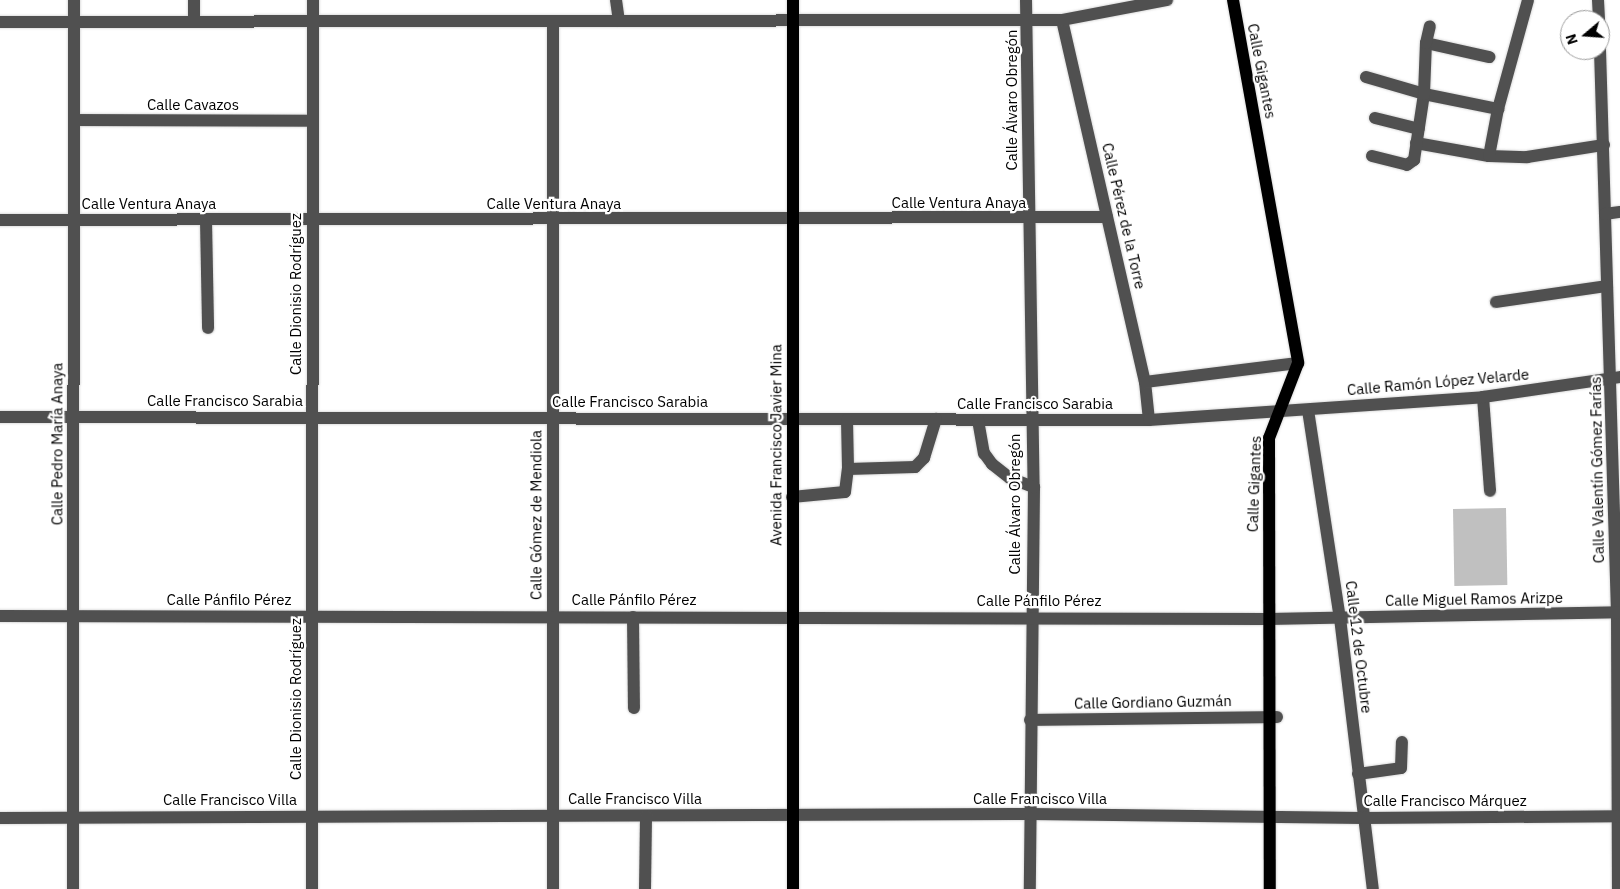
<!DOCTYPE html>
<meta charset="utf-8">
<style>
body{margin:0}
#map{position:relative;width:1620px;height:889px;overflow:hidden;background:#fff;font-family:"IBM Plex Sans",sans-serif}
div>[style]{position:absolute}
.building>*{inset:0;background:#c0c0c0;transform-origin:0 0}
.roads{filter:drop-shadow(0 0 1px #dbdbdb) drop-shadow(0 0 1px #dbdbdb)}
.minor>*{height:12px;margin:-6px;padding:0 6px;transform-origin:6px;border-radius:6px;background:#505050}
.major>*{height:12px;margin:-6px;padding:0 6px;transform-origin:6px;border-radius:6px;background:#000}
span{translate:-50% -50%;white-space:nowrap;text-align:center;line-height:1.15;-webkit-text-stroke:4.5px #fff;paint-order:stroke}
.street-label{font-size:15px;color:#000}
.north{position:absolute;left:1560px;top:10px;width:50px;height:50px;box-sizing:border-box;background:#fff;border:1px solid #999;border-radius:50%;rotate:252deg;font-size:14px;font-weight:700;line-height:20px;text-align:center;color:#000}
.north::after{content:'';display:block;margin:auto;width:18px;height:22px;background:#000;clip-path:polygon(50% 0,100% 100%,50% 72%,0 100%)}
</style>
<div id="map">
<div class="building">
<div style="left:1506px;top:508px;width:77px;height:53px;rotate:89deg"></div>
</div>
<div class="roads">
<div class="minor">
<div style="left:194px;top:0;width:22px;rotate:90deg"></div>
<div style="left:616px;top:0;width:21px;rotate:82deg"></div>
<div style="left:1026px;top:0;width:487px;rotate:89.1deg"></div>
<div style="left:1034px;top:487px;width:402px;rotate:90.6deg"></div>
<div style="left:1598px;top:0;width:20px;rotate:87deg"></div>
<div style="left:1062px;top:20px;width:371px;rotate:77.1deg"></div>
<div style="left:1145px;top:382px;width:38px;rotate:84deg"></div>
<div style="left:553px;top:21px;width:868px;rotate:90deg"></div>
<div style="left:0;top:22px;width:1062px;rotate:-0.11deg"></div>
<div style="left:1062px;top:20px;width:107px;rotate:-10.8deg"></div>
<div style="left:1426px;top:43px;width:65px;rotate:12.5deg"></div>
<div style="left:1600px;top:50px;width:563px;rotate:88.27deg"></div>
<div style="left:1617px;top:613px;width:276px;rotate:89.8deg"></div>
<div style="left:1366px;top:77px;width:60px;rotate:16.3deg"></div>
<div style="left:1424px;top:94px;width:76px;rotate:11.5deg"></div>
<div style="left:1375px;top:118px;width:45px;rotate:14deg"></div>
<div style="left:74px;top:120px;width:239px;rotate:0.2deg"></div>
<div style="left:1416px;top:143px;width:74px;rotate:10.1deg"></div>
<div style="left:1489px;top:156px;width:38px;rotate:2deg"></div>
<div style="left:1527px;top:157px;width:78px;rotate:-8.9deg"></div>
<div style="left:1372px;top:156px;width:36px;rotate:14deg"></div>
<div style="left:1407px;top:165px;width:9px;rotate:-36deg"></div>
<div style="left:1414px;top:160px;width:67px;rotate:-81.4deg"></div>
<div style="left:1424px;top:94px;width:51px;rotate:-87.8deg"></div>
<div style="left:1426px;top:43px;width:17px;rotate:-77deg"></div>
<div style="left:1489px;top:156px;width:48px;rotate:-79.2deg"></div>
<div style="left:1498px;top:109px;width:113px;rotate:-74.6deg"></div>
<div style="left:1605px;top:214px;width:15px;rotate:-8deg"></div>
<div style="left:0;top:220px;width:1107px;rotate:-0.16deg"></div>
<div style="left:206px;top:220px;width:108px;rotate:88.9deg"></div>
<div style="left:1496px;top:302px;width:112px;rotate:-8.2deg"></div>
<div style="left:1145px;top:382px;width:154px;rotate:-7.1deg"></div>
<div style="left:1483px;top:397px;width:94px;rotate:85.7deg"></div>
<div style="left:1308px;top:410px;width:210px;rotate:81.3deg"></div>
<div style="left:1340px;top:618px;width:273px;rotate:83.1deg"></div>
<div style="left:0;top:417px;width:1149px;rotate:0.15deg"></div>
<div style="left:1149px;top:420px;width:335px;rotate:-3.9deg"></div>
<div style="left:1483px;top:397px;width:138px;rotate:-8.3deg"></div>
<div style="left:847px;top:420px;width:49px;rotate:88.8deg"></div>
<div style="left:978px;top:420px;width:34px;rotate:80deg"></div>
<div style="left:984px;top:453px;width:14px;rotate:54deg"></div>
<div style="left:992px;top:464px;width:23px;rotate:38deg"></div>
<div style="left:1010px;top:478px;width:26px;rotate:21deg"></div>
<div style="left:792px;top:497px;width:53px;rotate:-5.4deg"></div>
<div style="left:845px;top:492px;width:23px;rotate:-83deg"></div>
<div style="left:848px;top:469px;width:67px;rotate:-1.7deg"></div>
<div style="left:915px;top:467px;width:13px;rotate:-45deg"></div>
<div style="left:924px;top:458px;width:41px;rotate:-72.9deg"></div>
<div style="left:0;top:616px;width:1268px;rotate:0.14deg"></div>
<div style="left:1268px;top:619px;width:352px;rotate:-1.1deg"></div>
<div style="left:633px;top:617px;width:91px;rotate:89.4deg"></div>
<div style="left:1030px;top:720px;width:247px;rotate:-0.7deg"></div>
<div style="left:1358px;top:774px;width:43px;rotate:-7.9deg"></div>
<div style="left:1401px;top:768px;width:26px;rotate:-88deg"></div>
<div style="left:0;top:818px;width:1030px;rotate:-0.22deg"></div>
<div style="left:1030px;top:814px;width:333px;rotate:0.7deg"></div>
<div style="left:1363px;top:818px;width:257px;rotate:-0.4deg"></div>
<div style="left:73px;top:889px;width:889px;rotate:-89.94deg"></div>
<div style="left:312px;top:889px;width:889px;rotate:-89.94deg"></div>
<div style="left:645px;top:889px;width:73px;rotate:-89.2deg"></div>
</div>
<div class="major">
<div style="left:1233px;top:0;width:369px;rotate:79.8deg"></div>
<div style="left:1298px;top:363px;width:80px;rotate:111.1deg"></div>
<div style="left:1269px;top:438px;width:451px;rotate:89.9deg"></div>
<div style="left:793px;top:889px;width:889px;rotate:-90deg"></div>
</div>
</div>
<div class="street-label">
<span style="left:1262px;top:71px;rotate:79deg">Calle Gigantes</span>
<span style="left:1012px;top:100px;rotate:-90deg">Calle Álvaro Obregón</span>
<span style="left:193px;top:105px">Calle Cavazos</span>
<span style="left:959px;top:203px">Calle Ventura Anaya</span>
<span style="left:149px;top:204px">Calle Ventura Anaya</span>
<span style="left:554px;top:204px">Calle Ventura Anaya</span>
<span style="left:1124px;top:216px;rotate:77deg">Calle Pérez de la Torre</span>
<span style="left:296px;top:294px;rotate:-90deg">Calle Dionisio Rodríguez</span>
<span style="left:1438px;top:382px;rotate:-5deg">Calle Ramón López Velarde</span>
<span style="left:225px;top:401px">Calle Francisco Sarabia</span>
<span style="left:630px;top:402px">Calle Francisco Sarabia</span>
<span style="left:1035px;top:404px">Calle Francisco Sarabia</span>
<span style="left:57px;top:444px;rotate:-90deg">Calle Pedro María Anaya</span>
<span style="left:776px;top:445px;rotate:-90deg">Avenida Francisco Javier Mina</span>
<span style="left:1597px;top:470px;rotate:-91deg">Calle Valentín Gómez Farías</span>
<span style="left:1254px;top:484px;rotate:-88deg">Calle Gigantes</span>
<span style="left:1015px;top:504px;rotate:-90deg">Calle Álvaro Obregón</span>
<span style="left:536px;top:515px;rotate:-90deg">Calle Gómez de Mendiola</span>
<span style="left:1474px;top:599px;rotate:-1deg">Calle Miguel Ramos Arizpe</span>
<span style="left:229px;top:600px">Calle Pánfilo Pérez</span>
<span style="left:634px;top:600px">Calle Pánfilo Pérez</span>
<span style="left:1039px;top:601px">Calle Pánfilo Pérez</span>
<span style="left:1359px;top:647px;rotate:83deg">Calle 12 de Octubre</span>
<span style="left:296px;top:699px;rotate:-90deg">Calle Dionisio Rodríguez</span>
<span style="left:1153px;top:702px;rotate:-1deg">Calle Gordiano Guzmán</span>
<span style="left:635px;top:799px">Calle Francisco Villa</span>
<span style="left:1040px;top:799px">Calle Francisco Villa</span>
<span style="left:230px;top:800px">Calle Francisco Villa</span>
<span style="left:1445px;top:801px">Calle Francisco Márquez</span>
</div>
<div class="north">N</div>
</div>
